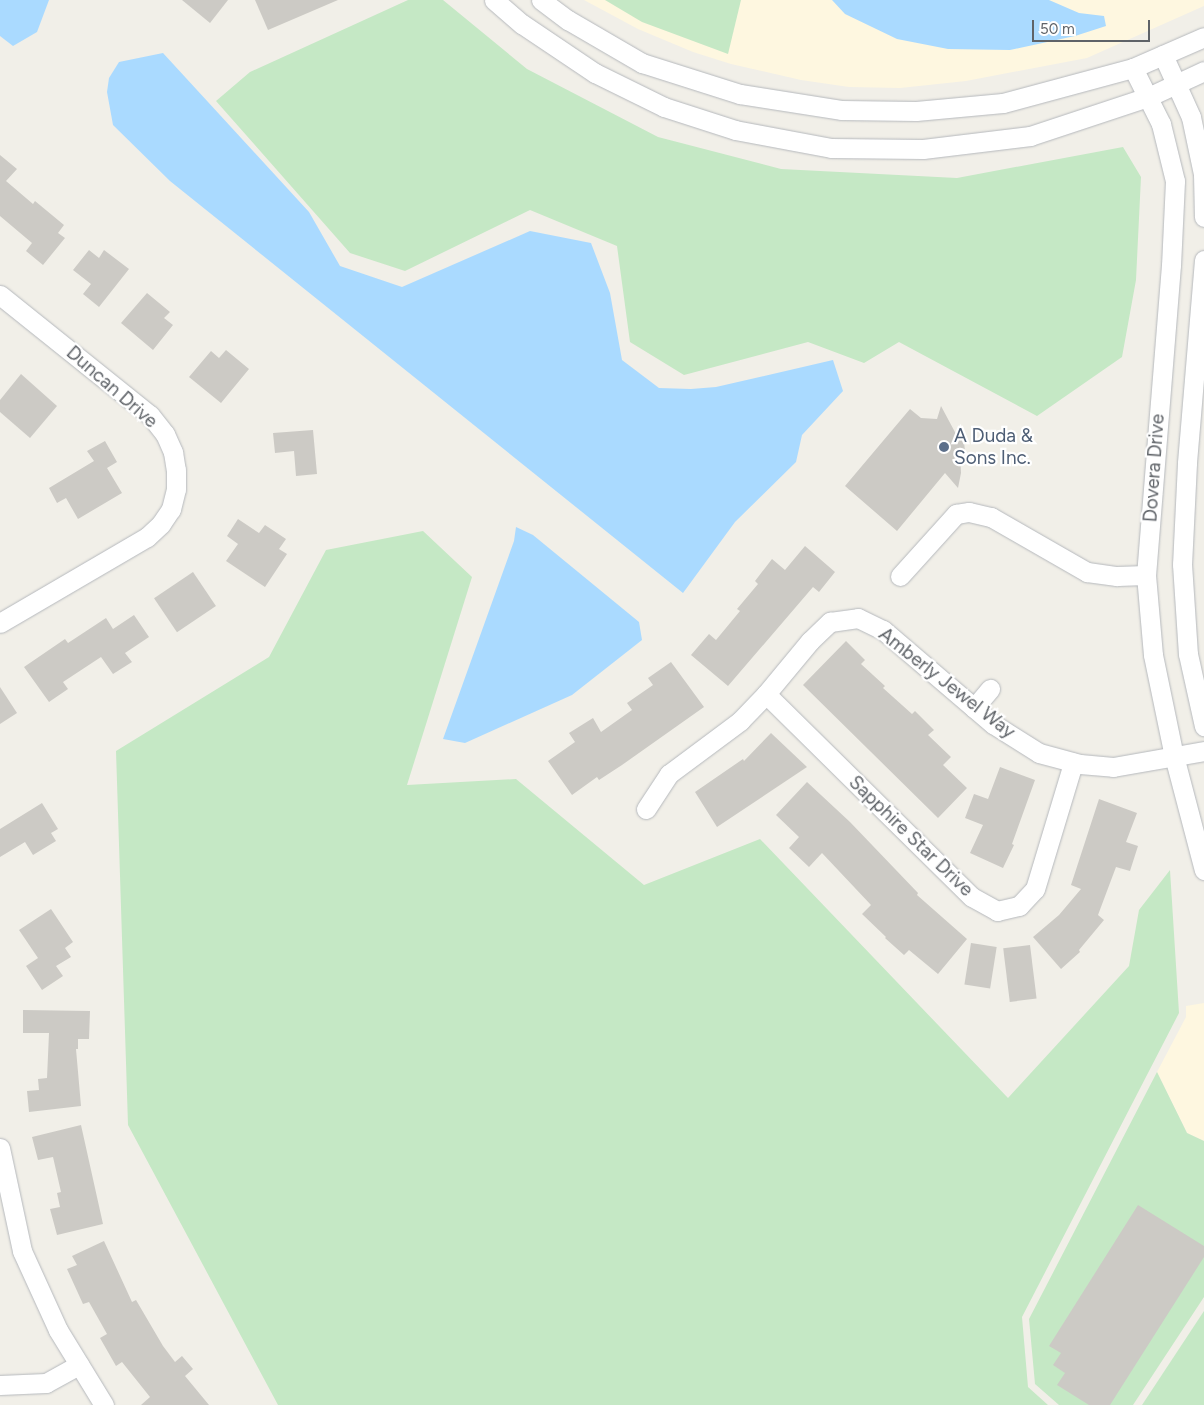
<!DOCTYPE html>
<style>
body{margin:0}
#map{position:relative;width:1204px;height:1405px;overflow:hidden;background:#f1efe8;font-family:Figtree,sans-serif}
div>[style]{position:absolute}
.commercial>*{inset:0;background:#fef7e0}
.green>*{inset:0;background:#c5e8c5}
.water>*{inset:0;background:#aadaff}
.building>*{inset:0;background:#cccac5;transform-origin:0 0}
.roads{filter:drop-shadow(0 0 1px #b5b8bc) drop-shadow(0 0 1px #b5b8bc)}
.minor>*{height:19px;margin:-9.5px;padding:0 9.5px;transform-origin:9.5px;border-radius:9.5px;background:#fff}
.dots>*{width:14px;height:14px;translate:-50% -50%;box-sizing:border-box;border:2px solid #fff;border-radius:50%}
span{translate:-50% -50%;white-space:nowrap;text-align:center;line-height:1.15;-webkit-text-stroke:4.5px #fff;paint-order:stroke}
.street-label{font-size:19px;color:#5f6368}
.service-label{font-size:19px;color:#4e5e75}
.left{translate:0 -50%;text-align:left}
.scale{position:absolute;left:1032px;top:20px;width:118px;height:22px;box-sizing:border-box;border:2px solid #5f6368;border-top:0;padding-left:6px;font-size:15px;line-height:18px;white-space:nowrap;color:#5f6368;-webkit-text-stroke:4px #fff;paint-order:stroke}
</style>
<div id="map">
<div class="commercial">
<div style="clip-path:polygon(584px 0,1204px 0,1204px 6px,1087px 58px,966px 81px,900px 88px,849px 87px,801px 80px,731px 64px,693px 52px,638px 29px)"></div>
<div style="clip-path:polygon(1204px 1003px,1204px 1141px,1187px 1133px,1157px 1072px,1186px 1017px,1186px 1006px)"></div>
</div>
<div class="green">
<div style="clip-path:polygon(408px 0,443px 0,527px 69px,658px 137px,781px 169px,957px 178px,1123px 147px,1141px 177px,1136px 280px,1122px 357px,1037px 416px,899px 342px,864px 363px,808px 342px,684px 375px,630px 342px,617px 246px,530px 210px,405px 271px,350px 253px,216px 101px,250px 72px)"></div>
<div style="clip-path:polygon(605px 0,741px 0,728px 54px,642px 22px)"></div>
<div style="clip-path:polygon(423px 531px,472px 577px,407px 785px,516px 779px,644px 885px,760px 839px,1008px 1098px,1129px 966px,1139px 910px,1170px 870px,1179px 1013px,1022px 1317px,1028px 1387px,1048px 1405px,278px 1405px,128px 1125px,116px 751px,269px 657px,326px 550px)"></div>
<div style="clip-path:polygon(1157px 1072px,1187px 1133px,1204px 1141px,1204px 1297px,1133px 1405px,1059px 1405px,1035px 1384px,1029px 1319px)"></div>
<div style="clip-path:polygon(1204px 1311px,1204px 1405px,1142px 1405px)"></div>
</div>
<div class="water">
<div style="clip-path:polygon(0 0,49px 0,37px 32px,13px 46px,0 36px)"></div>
<div style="clip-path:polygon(832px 0,1049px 0,1079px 13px,1104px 16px,1106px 26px,1075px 36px,1010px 50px,948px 49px,897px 39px,845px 14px)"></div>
<div style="clip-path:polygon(163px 53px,309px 212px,340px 266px,402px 287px,530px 231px,591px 243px,610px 293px,622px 360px,659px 388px,691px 389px,716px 387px,833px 360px,843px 391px,802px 435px,796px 462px,735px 522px,683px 593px,170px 181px,113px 125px,107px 92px,109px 78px,119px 62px)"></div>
<div style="clip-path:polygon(516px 527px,533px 535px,639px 622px,642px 640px,572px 695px,465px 743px,443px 739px,514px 541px)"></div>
</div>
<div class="building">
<div style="clip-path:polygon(182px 0,228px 0,210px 23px)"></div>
<div style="clip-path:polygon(255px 0,338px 0,268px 30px)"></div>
<div style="clip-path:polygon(0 155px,17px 169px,6px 181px,33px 204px,35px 201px,64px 225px,58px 233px,65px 238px,43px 265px,26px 251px,32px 243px,0 216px)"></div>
<div style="clip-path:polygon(89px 250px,99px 258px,104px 250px,129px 269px,99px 307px,83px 294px,91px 284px,73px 270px)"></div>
<div style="clip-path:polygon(147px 293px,170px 312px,164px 318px,173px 325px,153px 350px,121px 323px)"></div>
<div style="clip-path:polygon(226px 350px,249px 369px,221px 403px,189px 377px,211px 351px,219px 358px)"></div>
<div style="clip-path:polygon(21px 374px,57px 406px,30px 438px,0 412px,0 400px)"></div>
<div style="clip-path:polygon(941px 406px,956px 434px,963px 433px,965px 451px,960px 453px,961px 473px,958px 488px,945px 473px,897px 531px,845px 486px,910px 409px,921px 418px,937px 419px)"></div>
<div style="clip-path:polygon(313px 430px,317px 474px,296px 476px,294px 451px,275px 453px,273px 433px)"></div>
<div style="clip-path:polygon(105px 441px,117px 462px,107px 468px,122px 493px,78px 519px,66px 498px,57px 503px,49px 488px,94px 461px,87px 451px)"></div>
<div style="clip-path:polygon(238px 519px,259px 533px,265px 525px,286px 539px,279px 549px,287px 554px,265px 587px,226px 561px,238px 544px,227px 536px)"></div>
<div style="clip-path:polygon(805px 546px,835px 572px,819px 592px,813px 587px,728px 686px,691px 655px,709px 634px,716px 640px,740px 611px,737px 609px,758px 584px,755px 581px,772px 559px,785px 570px)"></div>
<div style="left:193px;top:572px;width:41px;height:47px;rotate:56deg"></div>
<div style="clip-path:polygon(134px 615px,149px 637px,125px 653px,132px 662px,113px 674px,101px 657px,63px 682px,68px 689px,49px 702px,24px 667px,65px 639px,68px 643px,106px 618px,113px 629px)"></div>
<div style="clip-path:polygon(846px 641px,865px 660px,861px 664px,885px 686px,883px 688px,912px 714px,915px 711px,934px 730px,928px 735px,951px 757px,943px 765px,967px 788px,938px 818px,803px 685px)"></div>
<div style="clip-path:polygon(671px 662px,704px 707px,622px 765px,599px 780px,597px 777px,572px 795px,548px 761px,575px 742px,569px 733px,593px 718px,601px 732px,632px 710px,627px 703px,653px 685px,648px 678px)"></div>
<div style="clip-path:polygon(0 687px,17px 713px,0 724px)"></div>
<div style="clip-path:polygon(771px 733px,807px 767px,717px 827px,695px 792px,743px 759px,744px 761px)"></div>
<div style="clip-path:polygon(1000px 767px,1035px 780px,1012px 844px,1014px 845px,1003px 868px,970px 853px,983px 825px,965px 818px,974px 794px,988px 799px)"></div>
<div style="clip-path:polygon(807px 782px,850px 822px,918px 893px,917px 895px,967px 939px,938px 974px,909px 950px,904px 955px,885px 938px,886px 937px,862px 914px,871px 905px,822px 853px,809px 867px,789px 848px,799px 837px,776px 815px)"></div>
<div style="clip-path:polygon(1099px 799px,1137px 813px,1126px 842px,1138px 846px,1130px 871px,1116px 867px,1098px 915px,1104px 920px,1079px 950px,1080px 952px,1061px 969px,1033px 937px,1059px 915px,1081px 889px,1071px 885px)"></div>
<div style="clip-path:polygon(42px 803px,58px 829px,51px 833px,56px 841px,33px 855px,25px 842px,0 857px,0 829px)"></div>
<div style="clip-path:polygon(51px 909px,73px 942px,65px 948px,71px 957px,56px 966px,63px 976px,42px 990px,26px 966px,38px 958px,19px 930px)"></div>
<div style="left:971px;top:943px;width:26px;height:42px;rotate:9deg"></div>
<div style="left:1030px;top:945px;width:54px;height:27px;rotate:83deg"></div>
<div style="clip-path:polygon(23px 1010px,90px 1011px,89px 1039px,78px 1039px,78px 1049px,76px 1049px,81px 1106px,29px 1112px,27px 1091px,39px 1090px,38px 1079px,47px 1078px,49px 1033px,23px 1033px)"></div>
<div style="clip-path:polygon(81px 1125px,103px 1224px,57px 1235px,50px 1209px,60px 1207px,57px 1193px,61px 1192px,53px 1157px,38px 1160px,32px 1137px)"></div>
<div style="clip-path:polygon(1138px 1205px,1204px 1246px,1204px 1257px,1110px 1405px,1089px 1405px,1057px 1385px,1065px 1373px,1053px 1365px,1061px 1353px,1049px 1346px)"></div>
<div style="clip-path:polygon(104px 1241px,132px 1302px,136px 1300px,163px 1346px,175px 1362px,182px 1356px,193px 1369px,185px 1376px,209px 1405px,141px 1405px,150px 1397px,122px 1362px,116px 1366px,100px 1338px,107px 1334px,89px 1302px,83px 1304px,67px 1269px,77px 1265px,72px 1256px)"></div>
</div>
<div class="roads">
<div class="minor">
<div style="left:494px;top:0;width:37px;rotate:41deg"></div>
<div style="left:522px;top:24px;width:88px;rotate:33.9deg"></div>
<div style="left:595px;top:73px;width:77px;rotate:26.2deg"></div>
<div style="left:664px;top:107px;width:75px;rotate:17.9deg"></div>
<div style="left:735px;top:130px;width:98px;rotate:10.6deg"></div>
<div style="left:831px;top:148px;width:92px;rotate:0.6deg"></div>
<div style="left:923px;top:149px;width:108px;rotate:-6.9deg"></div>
<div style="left:1030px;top:136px;width:124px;rotate:-18.3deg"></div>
<div style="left:1148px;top:97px;width:62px;rotate:-24.9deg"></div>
<div style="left:541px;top:0;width:34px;rotate:37deg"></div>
<div style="left:568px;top:20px;width:86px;rotate:30.2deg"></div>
<div style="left:642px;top:63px;width:103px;rotate:17.6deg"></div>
<div style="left:740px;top:94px;width:102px;rotate:9deg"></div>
<div style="left:841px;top:110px;width:75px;rotate:0.8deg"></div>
<div style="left:916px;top:111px;width:87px;rotate:-5.3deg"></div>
<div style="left:1003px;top:103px;width:135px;rotate:-15.1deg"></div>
<div style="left:1133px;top:68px;width:77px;rotate:-23.6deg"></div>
<div style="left:1163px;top:55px;width:68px;rotate:65.7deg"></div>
<div style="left:1191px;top:117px;width:58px;rotate:78.1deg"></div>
<div style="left:1203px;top:174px;width:43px;rotate:88.7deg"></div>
<div style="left:1133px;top:68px;width:63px;rotate:63.4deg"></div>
<div style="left:1161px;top:124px;width:59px;rotate:76.2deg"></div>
<div style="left:1175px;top:181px;width:84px;rotate:92.7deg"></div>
<div style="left:1171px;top:265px;width:311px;rotate:94.6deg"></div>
<div style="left:1146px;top:575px;width:80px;rotate:85deg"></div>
<div style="left:1153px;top:655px;width:103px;rotate:78.3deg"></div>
<div style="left:1174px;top:756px;width:118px;rotate:75.3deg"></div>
<div style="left:1204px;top:260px;width:204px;rotate:94.8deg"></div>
<div style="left:1187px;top:463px;width:101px;rotate:92.8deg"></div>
<div style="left:1182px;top:564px;width:90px;rotate:86.2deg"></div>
<div style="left:1188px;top:654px;width:74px;rotate:77.5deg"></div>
<div style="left:0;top:295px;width:192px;rotate:38.7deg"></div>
<div style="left:150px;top:415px;width:24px;rotate:52deg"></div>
<div style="left:165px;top:434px;width:20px;rotate:66deg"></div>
<div style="left:173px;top:452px;width:18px;rotate:81deg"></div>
<div style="left:176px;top:470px;width:19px;rotate:90deg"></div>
<div style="left:176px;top:489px;width:21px;rotate:104deg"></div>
<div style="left:171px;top:509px;width:18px;rotate:124deg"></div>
<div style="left:161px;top:524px;width:19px;rotate:137deg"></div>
<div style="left:147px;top:537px;width:170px;rotate:149.7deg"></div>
<div style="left:900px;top:576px;width:84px;rotate:-47.9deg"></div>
<div style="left:956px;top:514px;width:13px;rotate:-9deg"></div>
<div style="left:969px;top:512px;width:23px;rotate:13deg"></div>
<div style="left:991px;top:517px;width:111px;rotate:29.8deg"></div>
<div style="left:1087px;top:572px;width:30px;rotate:8deg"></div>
<div style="left:1117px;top:576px;width:29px;rotate:-2deg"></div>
<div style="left:766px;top:694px;width:289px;rotate:44.6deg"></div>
<div style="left:972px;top:897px;width:29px;rotate:29deg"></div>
<div style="left:997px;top:911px;width:23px;rotate:-13deg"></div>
<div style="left:1019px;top:906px;width:23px;rotate:-47deg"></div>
<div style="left:1035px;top:889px;width:132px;rotate:-73.2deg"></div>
<div style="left:974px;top:708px;width:25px;rotate:-50deg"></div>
<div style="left:646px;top:809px;width:42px;rotate:-56.7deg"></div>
<div style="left:669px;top:774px;width:89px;rotate:-36.7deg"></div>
<div style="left:740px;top:721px;width:37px;rotate:-46deg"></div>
<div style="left:766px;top:694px;width:69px;rotate:-50.3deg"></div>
<div style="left:810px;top:641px;width:28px;rotate:-44deg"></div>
<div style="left:830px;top:622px;width:28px;rotate:-8deg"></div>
<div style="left:858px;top:618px;width:28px;rotate:26deg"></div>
<div style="left:883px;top:630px;width:145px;rotate:40.5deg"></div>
<div style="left:993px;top:724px;width:54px;rotate:32.2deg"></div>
<div style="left:1039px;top:753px;width:42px;rotate:15deg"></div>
<div style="left:1080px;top:764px;width:33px;rotate:5deg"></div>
<div style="left:1113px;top:767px;width:92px;rotate:-10deg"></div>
<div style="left:0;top:1148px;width:105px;rotate:77.9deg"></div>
<div style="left:22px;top:1251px;width:87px;rotate:65.5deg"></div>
<div style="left:58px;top:1330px;width:88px;rotate:58.5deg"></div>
<div style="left:0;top:1385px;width:46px;rotate:-2.5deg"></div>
<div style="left:46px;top:1383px;width:38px;rotate:-29deg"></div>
</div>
</div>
<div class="dots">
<div style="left:944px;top:447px;background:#5c6f8a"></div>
</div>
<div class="street-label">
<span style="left:112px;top:387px;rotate:41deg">Duncan Drive</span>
<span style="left:1154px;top:468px;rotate:-86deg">Dovera Drive</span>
<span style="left:947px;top:683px;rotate:38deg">Amberly Jewel Way</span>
<span style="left:911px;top:836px;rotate:44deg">Sapphire Star Drive</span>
</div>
<div class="service-label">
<span class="left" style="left:954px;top:447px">A Duda &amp;<br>Sons Inc.</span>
</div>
<div class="scale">50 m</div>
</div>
